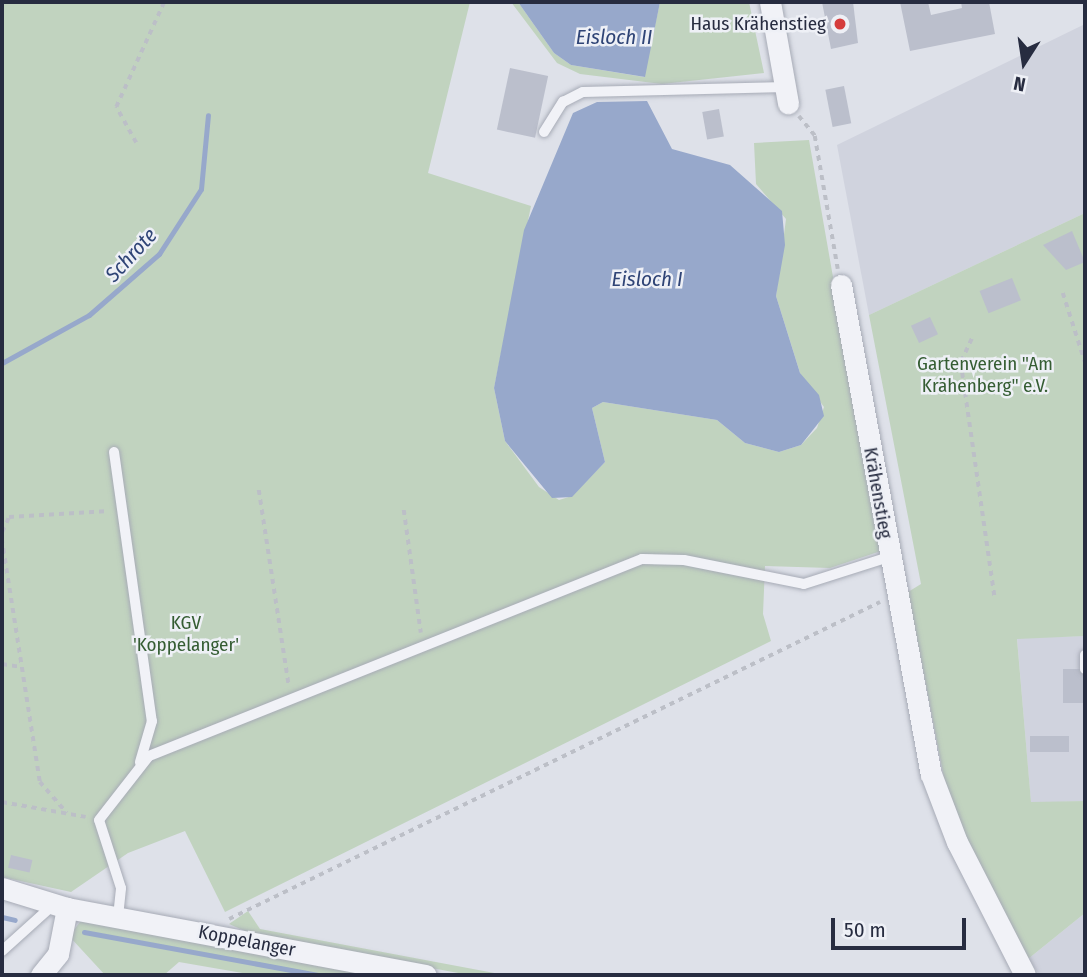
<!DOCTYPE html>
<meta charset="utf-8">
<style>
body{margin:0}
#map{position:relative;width:1087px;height:977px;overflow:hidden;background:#dee1e9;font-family:"Fira Sans Condensed",sans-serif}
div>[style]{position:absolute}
.built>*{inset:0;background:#d0d3de}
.green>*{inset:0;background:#c1d3bf}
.water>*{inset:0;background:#97a8cb}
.stream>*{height:5px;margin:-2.5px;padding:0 2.5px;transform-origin:2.5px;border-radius:2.5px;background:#97a8cb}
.building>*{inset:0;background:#bbbfcc;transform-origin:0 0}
.path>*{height:3.5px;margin-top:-1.75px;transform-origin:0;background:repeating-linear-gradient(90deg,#bcbfc7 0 5px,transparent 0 10px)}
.roads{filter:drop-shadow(0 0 2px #a7abb6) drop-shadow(0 0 2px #a7abb6)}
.lane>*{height:10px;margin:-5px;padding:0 5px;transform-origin:5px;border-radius:5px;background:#f1f2f7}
.street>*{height:21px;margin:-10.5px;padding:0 10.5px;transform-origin:10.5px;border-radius:10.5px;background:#f1f2f7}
.dots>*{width:19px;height:19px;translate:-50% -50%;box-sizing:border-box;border:4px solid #eef0f6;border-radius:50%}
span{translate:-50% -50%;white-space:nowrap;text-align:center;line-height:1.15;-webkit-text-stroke:5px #eef0f6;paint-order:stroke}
.poi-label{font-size:19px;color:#272c40}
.right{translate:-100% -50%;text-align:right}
.park-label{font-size:19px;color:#355d33}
.street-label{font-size:19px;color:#272c40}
.water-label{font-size:21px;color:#2f4476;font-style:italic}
.frame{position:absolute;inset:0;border:4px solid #272c40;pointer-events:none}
.north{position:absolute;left:989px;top:28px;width:70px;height:70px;-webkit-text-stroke:5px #eef0f6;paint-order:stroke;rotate:192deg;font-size:19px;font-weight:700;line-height:28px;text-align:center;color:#272c40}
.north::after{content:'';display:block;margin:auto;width:24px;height:32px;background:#272c40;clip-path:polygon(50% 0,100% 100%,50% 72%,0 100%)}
.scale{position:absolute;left:831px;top:918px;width:135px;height:32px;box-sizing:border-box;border:4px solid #272c40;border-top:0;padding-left:9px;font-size:21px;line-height:24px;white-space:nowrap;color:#272c40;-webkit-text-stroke:5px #eef0f6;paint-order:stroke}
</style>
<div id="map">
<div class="built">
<div style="clip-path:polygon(1085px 24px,1085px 213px,869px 315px,837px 145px)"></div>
<div style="clip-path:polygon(1085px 636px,1085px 801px,1031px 803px,1017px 638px)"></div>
<div style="clip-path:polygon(1085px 913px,1085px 975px,1040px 975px,1028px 959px)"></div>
</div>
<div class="green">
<div style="clip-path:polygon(2px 2px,470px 2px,428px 173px,531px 206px,494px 388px,505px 441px,539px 487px,559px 500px,572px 496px,605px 462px,592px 408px,603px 402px,717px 420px,745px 443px,779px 452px,801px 445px,817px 428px,824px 407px,801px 376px,776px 296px,786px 219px,756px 184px,754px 143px,809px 140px,881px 551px,830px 568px,765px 566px,763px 614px,771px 641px,225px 912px,185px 831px,128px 853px,71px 892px,2px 877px)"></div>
<div style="clip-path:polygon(511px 2px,518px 2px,554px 53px,571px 65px,644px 77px,660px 2px,749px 2px,764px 73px,662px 84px,580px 74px,557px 63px)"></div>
<div style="clip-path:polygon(1085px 213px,1085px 636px,1017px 639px,1031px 802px,1085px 801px,1085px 913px,1028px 959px,949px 804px,908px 592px,921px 584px,869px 315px)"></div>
<div style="clip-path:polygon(248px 911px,260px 929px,505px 975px,469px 975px,254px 935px,229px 924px)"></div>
<div style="clip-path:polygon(84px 917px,397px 975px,254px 975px,179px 962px,164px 975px,105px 975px,69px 936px)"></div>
</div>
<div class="water">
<div style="clip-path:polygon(518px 2px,660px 2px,645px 77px,571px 65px,554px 53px)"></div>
<div style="clip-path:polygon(647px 101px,672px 149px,730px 165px,782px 211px,785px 245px,776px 296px,800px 373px,819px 395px,824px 416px,801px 445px,779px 452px,745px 443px,717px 420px,603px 402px,592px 408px,605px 462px,572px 497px,552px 498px,505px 441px,494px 388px,524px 230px,573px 113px,597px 102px)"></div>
</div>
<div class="stream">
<div style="left:2px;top:363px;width:99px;rotate:-28.9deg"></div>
<div style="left:89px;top:315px;width:93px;rotate:-41.1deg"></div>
<div style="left:159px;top:254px;width:77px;rotate:-57.1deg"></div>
<div style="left:201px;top:189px;width:74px;rotate:-84.6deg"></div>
<div style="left:2px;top:917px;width:13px;rotate:13deg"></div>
<div style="left:84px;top:932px;width:239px;rotate:10.4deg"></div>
</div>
<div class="building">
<div style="clip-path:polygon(822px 2px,853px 2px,858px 43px,831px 49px)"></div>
<div style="clip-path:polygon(900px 2px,928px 2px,931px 15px,962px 8px,961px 2px,989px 2px,995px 34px,910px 51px)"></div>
<div style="left:510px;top:68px;width:39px;height:63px;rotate:12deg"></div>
<div style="left:844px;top:86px;width:38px;height:19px;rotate:79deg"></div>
<div style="left:719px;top:109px;width:28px;height:17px;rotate:80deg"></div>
<div style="clip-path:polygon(1072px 231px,1085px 262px,1066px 270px,1043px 245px)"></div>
<div style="left:1012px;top:278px;width:24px;height:35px;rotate:68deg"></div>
<div style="left:930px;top:317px;width:19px;height:21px;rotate:65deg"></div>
<div style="left:1085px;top:669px;width:34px;height:22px;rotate:90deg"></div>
<div style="left:1069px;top:736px;width:16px;height:39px;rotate:90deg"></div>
<div style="left:11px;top:855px;width:22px;height:13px;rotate:13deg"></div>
</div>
<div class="path">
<div style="left:799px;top:116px;width:26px;rotate:51deg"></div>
<div style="left:815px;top:136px;width:135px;rotate:80.2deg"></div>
<div style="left:136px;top:143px;width:41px;rotate:-119.1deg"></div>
<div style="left:116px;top:107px;width:115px;rotate:-65.4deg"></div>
<div style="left:1063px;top:293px;width:72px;rotate:72.3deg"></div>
<div style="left:972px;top:339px;width:26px;rotate:115deg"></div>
<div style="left:961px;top:363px;width:237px;rotate:81.8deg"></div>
<div style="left:259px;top:490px;width:198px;rotate:81.3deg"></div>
<div style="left:404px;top:510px;width:124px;rotate:82.1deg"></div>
<div style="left:2px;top:532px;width:17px;rotate:-65deg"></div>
<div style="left:9px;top:517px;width:100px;rotate:-3.4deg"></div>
<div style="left:2px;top:539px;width:246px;rotate:81.1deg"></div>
<div style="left:40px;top:782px;width:41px;rotate:48.9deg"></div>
<div style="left:2px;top:664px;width:20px;rotate:9deg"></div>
<div style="left:2px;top:802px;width:85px;rotate:10.1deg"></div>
<div style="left:229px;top:919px;width:724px;rotate:-25.96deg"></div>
</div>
<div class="roads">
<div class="lane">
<div style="left:544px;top:132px;width:36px;rotate:-58deg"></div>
<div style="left:563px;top:102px;width:22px;rotate:-27deg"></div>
<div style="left:583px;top:92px;width:203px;rotate:-1.4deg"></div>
<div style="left:114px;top:452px;width:272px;rotate:82deg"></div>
<div style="left:152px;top:721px;width:43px;rotate:106.3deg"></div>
<div style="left:1085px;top:669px;width:14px;rotate:-90deg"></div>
<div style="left:118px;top:917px;width:29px;rotate:-84deg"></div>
<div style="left:121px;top:888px;width:71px;rotate:-107.9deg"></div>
<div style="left:99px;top:820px;width:81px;rotate:-52deg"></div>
<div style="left:149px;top:756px;width:531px;rotate:-21.78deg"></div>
<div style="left:642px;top:559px;width:42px;rotate:1.4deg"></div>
<div style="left:684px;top:560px;width:122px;rotate:11.3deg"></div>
<div style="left:804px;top:584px;width:89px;rotate:-17.6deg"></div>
<div style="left:2px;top:951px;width:69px;rotate:-42deg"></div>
</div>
<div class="street">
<div style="left:770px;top:2px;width:103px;rotate:79.9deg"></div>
<div style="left:841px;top:285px;width:497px;rotate:79.6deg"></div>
<div style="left:931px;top:774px;width:73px;rotate:69.1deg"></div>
<div style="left:957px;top:842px;width:149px;rotate:62.9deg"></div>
<div style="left:2px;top:888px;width:68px;rotate:17.1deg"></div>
<div style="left:67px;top:908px;width:365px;rotate:10.6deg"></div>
<div style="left:41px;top:975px;width:27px;rotate:-51deg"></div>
<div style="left:58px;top:954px;width:47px;rotate:-78.9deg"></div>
</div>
</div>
<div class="dots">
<div style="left:840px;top:24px;background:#d53c3c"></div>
</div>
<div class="poi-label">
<span class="right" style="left:826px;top:24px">Haus Krähenstieg</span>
</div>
<div class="park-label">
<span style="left:985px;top:375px">Gartenverein "Am<br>Krähenberg" e.V.</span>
<span style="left:186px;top:634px">KGV<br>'Koppelanger'</span>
</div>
<div class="street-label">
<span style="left:878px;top:493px;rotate:80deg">Krähenstieg</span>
<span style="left:247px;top:941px;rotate:11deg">Koppelanger</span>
</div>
<div class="water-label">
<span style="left:614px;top:37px">Eisloch II</span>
<span style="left:131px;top:255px;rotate:-47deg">Schrote</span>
<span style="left:647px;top:279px">Eisloch I</span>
</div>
<div class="frame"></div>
<div class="north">N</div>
<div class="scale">50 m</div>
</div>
